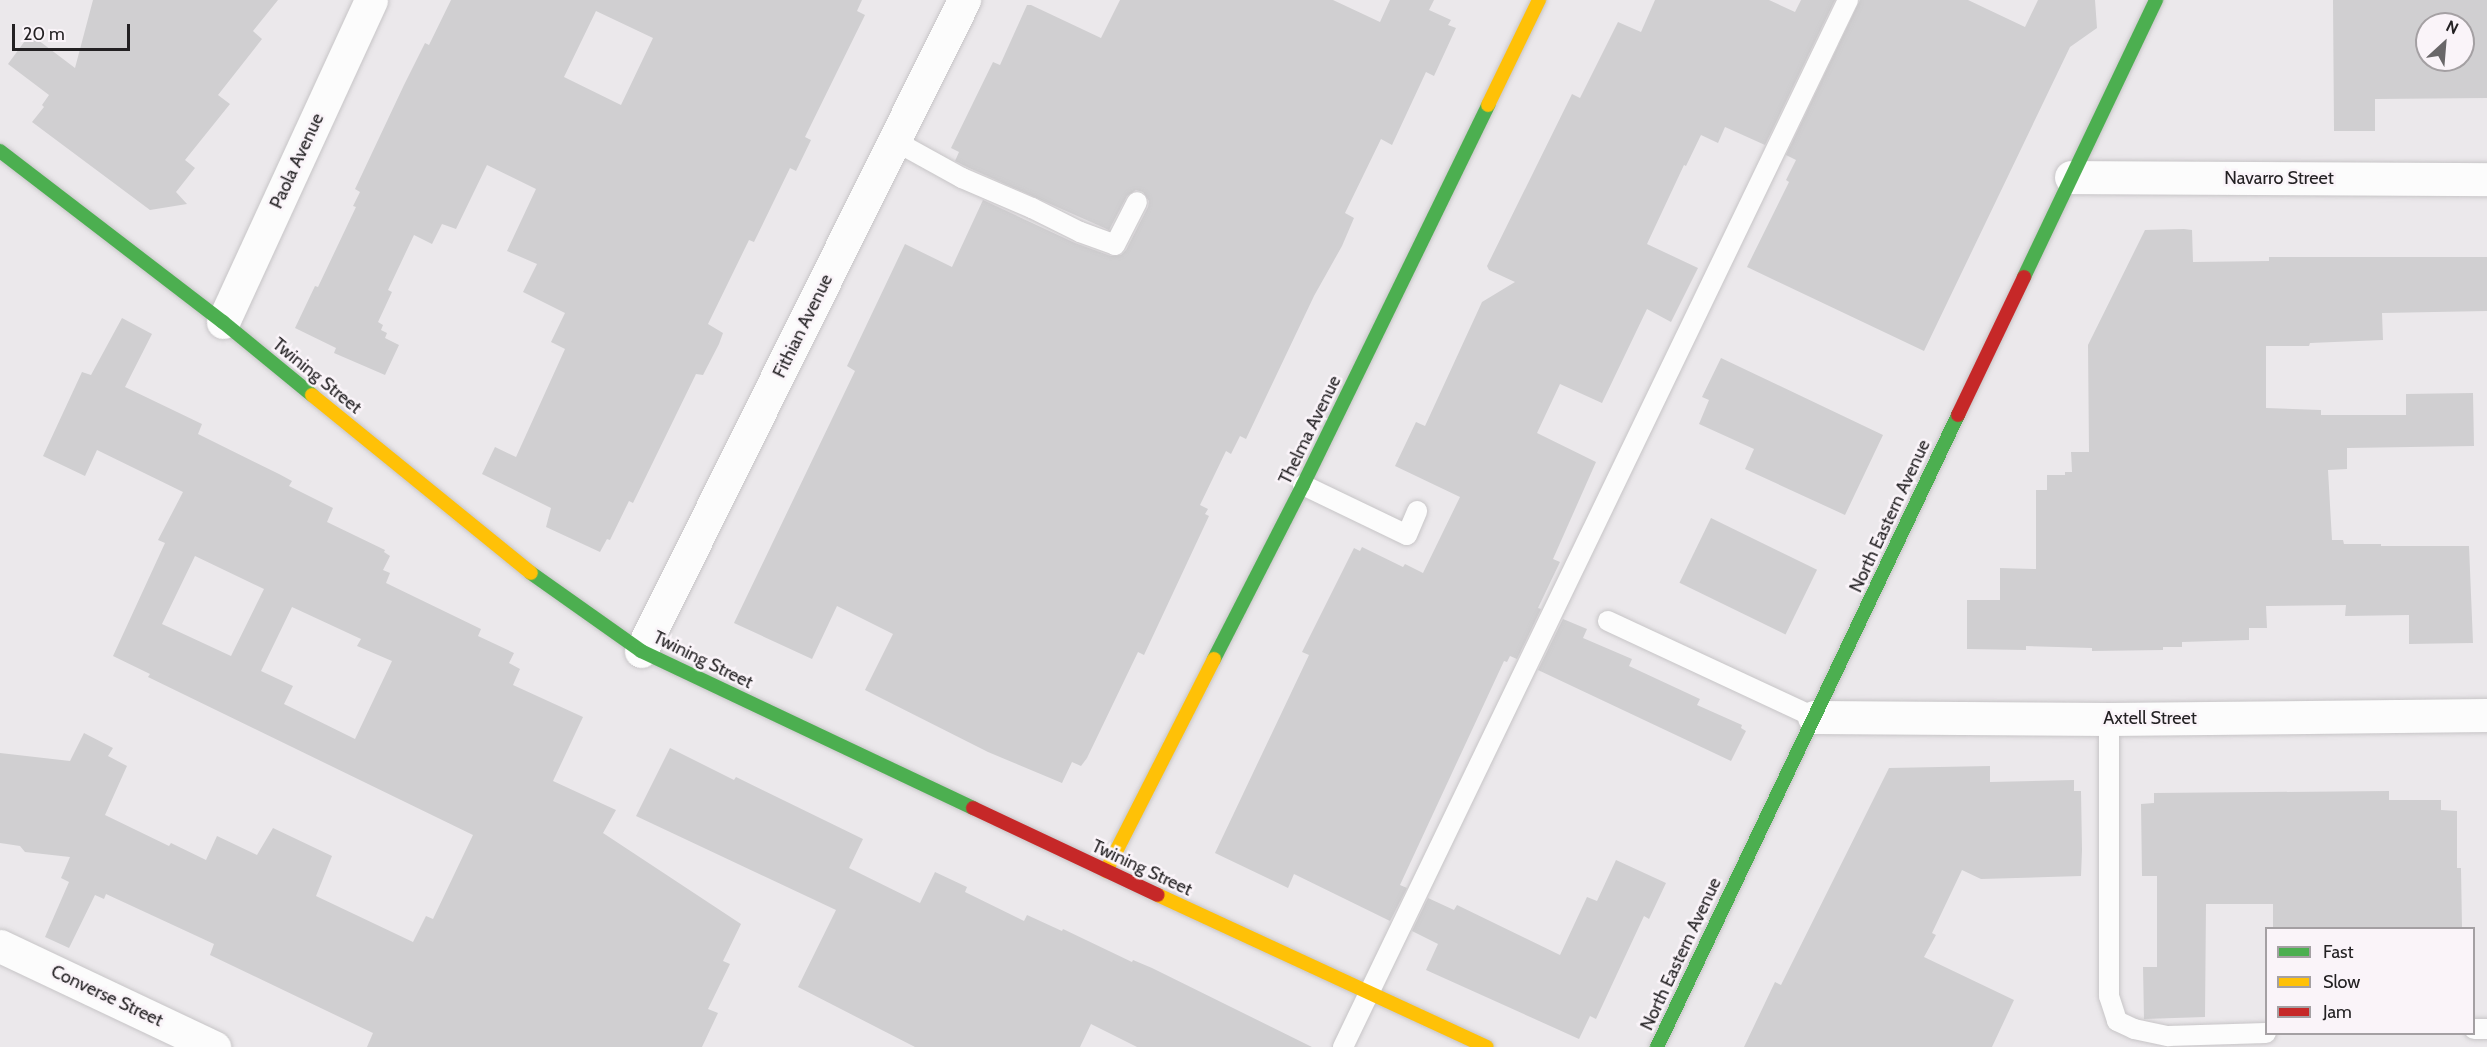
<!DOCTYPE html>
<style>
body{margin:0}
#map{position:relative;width:2487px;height:1047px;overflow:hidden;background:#ebe8eb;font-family:Cabin,sans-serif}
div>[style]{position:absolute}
.building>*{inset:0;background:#d0cfd1;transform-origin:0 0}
.roads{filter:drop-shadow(0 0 2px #c7c5c7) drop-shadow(0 0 2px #c7c5c7)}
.lane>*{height:20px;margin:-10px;padding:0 10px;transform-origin:10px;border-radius:10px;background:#fcfcfc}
.street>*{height:33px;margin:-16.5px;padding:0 16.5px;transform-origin:16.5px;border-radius:16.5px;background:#fcfcfc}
.fast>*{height:14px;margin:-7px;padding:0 7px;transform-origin:7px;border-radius:7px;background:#4caf50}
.slow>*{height:14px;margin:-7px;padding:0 7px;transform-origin:7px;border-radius:7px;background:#ffc107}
.jam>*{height:14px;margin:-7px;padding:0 7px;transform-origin:7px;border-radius:7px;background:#c62828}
span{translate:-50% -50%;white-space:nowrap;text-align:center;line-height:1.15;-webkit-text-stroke:5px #faf4f9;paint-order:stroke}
.street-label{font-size:18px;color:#232123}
.legend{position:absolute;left:2265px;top:927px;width:210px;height:108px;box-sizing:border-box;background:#faf4f9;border:2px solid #a4a0a3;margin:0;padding:8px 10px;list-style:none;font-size:18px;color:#232123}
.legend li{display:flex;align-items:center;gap:12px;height:30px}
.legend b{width:30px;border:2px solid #a4a0a3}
.north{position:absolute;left:2415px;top:12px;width:60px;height:60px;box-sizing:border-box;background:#faf4f9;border:2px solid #a4a0a3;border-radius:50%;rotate:26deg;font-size:16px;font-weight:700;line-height:24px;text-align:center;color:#232123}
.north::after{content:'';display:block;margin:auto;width:21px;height:27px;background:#696769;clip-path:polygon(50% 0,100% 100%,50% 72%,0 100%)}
.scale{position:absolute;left:12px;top:24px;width:118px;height:27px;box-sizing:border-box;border:3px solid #232123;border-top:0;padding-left:8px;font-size:18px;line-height:21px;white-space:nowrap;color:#232123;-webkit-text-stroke:4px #faf4f9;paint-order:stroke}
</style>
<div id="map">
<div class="building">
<div style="clip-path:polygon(93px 0,278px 0,253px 31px,262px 39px,218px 95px,230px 104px,185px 160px,195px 168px,176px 192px,187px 204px,150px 210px,32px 122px,44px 107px,42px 105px,49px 95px,8px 64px,30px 34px,75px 68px)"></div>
<div style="clip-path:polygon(evenodd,451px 0,862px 0,857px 11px,865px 15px,805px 137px,811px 140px,796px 171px,790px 168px,754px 242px,749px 240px,708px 324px,723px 333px,719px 344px,703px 375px,696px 374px,633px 503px,629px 501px,610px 540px,607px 539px,600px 552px,546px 527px,551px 508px,482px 474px,495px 447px,516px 457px,565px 349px,551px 342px,565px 313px,523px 292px,537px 264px,507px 251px,536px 189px,487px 165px,456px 229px,442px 224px,432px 244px,414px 235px,388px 290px,392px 292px,378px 322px,383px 325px,381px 330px,387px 333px,385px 338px,399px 345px,385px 375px,334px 353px,336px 348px,295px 328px,315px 286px,318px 287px,356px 207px,353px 206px,360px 192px,355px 189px,404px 85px,425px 43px,429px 45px,451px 0,596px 11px,653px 38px,621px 105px,564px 77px,596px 11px)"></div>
<div style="clip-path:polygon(1120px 0,1333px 0,1380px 22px,1390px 0,1434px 0,1429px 10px,1451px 20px,1448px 25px,1456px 28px,1434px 76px,1426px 72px,1392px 145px,1381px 139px,1345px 213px,1354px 218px,1342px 246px,1314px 296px,1246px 439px,1240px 436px,1231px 454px,1226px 451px,1200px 505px,1208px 509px,1205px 514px,1209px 516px,1144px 655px,1138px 652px,1087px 758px,1081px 766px,1072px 762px,1062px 783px,988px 752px,865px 690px,893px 634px,837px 606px,812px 659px,734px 623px,855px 371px,847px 366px,905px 244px,952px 267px,983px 200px,1075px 243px,1111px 256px,1121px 255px,1126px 250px,1148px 207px,1149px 201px,1143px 192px,1136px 190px,1127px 196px,1109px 230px,967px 167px,955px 161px,959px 152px,951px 148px,993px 62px,1000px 65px,1027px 5px,1031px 5px,1101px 38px)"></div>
<div style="clip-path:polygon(1655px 0,1769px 0,1795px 12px,1801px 0,1835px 0,1765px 145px,1725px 127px,1718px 143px,1701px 135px,1686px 166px,1684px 165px,1647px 244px,1698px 268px,1671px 322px,1647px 309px,1602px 403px,1560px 384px,1537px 433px,1596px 462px,1553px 559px,1560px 562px,1538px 608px,1541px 609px,1517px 659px,1510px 656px,1507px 662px,1504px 661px,1400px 885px,1407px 888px,1390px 921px,1294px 874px,1288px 888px,1215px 853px,1309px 655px,1302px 652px,1354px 548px,1360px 551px,1362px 547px,1403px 567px,1405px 564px,1423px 573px,1460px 497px,1395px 466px,1416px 422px,1425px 426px,1482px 302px,1515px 282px,1489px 270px,1487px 266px,1572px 94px,1580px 98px,1618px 22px,1641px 32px)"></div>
<div style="clip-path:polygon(1860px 0,1968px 0,2025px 27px,2038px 0,2095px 0,2097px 28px,2070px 47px,1924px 351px,1747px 267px,1789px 182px,1786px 180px,1796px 160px,1786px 155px)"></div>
<div style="clip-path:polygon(evenodd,2333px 0,2487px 0,2487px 98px,2375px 99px,2375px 131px,2334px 131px,2333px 0,2427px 24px,2463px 24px,2463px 60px,2427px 60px,2427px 24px)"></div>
<div style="clip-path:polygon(2184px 229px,2192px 230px,2193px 262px,2269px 261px,2269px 257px,2487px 257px,2487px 311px,2382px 313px,2383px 340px,2310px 343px,2309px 346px,2266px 346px,2266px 408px,2321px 410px,2321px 415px,2406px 415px,2406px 394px,2473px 393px,2474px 446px,2347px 448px,2347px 469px,2328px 470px,2332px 540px,2343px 540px,2344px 544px,2381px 544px,2381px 546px,2469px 546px,2473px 643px,2409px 644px,2409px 615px,2345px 616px,2346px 605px,2266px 606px,2267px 628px,2249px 628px,2249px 640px,2182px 642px,2182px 647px,2163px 647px,2163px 650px,2092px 651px,2092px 648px,2026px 646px,2026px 650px,1967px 649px,1967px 600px,2000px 600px,2000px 568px,2036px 569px,2036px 490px,2047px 490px,2047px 475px,2065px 475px,2065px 472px,2072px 472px,2071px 452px,2089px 452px,2088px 345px,2145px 230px)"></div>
<div style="clip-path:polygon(evenodd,122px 318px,152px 334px,125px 387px,202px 424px,198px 434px,279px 474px,292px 481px,289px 486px,333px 508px,327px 522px,385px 550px,384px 552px,390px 556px,383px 570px,390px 573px,386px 583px,481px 629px,478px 636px,514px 653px,509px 663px,520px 669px,513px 685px,583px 717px,553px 781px,616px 810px,603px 833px,741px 924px,723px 961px,730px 964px,708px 1009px,718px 1013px,702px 1047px,367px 1047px,373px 1033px,210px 955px,214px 944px,106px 894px,104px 899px,95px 895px,69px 948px,45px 937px,69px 882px,61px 878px,70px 857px,25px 852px,20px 846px,0 843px,0 753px,70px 761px,84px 733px,113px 748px,108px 756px,127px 766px,105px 815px,169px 846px,171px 843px,206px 860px,217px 836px,257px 855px,273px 828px,332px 856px,316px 896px,413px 942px,426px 916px,433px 919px,473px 835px,148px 677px,150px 674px,113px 656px,165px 543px,158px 540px,183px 492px,97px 450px,85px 476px,43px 456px,82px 372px,91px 375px,122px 318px,195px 556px,264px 589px,231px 656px,162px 624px,195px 556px,122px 318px,292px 607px,361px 639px,357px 646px,392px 661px,355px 739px,284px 704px,293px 686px,261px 671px,292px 607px)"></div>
<div style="clip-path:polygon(1721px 358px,1883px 435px,1845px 515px,1745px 469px,1754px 449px,1699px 424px,1709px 400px,1702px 397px)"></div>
<div style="left:1711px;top:518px;width:118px;height:72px;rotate:26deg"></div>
<div style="clip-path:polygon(1563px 619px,1587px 629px,1583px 638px,1632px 659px,1629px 666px,1700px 699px,1697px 705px,1742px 725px,1741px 728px,1746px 731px,1731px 761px,1538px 670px)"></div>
<div style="clip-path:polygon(670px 748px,734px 780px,736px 777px,863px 839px,849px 868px,920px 903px,935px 872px,967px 887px,965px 892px,1024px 921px,1027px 915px,1062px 931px,1063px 929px,1132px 962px,1133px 960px,1152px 968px,1312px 1047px,1137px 1047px,1091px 1024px,1080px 1047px,915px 1047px,798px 987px,836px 910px,636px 816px)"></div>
<div style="clip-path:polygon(1990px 766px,1990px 782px,2074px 780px,2074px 791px,2081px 791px,2082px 850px,2081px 876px,1981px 879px,1962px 870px,1932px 933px,1936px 935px,1924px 957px,2014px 1000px,1992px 1047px,1744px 1047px,1775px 982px,1781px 985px,1889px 768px)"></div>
<div style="clip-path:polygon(2389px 791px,2389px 800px,2441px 800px,2441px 810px,2457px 811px,2457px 868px,2461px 868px,2462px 928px,2273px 928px,2273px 904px,2206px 904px,2205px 1017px,2144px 1019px,2143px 967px,2157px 967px,2157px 876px,2142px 876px,2141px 804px,2154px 803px,2154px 793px)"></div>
<div style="clip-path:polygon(1616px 860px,1666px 883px,1649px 919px,1644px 916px,1596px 1019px,1590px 1016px,1579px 1039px,1426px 970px,1438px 944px,1412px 931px,1428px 898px,1454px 910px,1457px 905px,1560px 955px,1587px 897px,1597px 901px)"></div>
</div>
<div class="roads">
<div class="lane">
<div style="left:895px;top:141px;width:77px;rotate:28.9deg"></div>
<div style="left:962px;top:178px;width:76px;rotate:23.2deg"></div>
<div style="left:1032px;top:208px;width:54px;rotate:26.6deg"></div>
<div style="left:1080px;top:232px;width:37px;rotate:20deg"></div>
<div style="left:1115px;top:245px;width:48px;rotate:-62.9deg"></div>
<div style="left:1303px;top:485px;width:115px;rotate:25.7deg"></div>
<div style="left:1407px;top:535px;width:26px;rotate:-67deg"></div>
<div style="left:1608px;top:621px;width:227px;rotate:25deg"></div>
<div style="left:2109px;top:719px;width:277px;rotate:90deg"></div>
<div style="left:2109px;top:996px;width:26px;rotate:72deg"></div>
<div style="left:2117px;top:1021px;width:19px;rotate:25deg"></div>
<div style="left:2134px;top:1029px;width:35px;rotate:12deg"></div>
<div style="left:2168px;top:1036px;width:98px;rotate:-1.8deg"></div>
<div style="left:2474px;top:1029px;width:13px"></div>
<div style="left:1343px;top:1047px;width:1162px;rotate:-64.25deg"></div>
</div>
<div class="street">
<div style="left:2071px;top:177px;width:416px;rotate:0.3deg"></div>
<div style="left:223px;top:322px;width:354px;rotate:-65.3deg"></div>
<div style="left:641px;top:651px;width:727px;rotate:-63.61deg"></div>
<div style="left:1814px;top:717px;width:295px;rotate:0.4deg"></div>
<div style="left:2109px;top:719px;width:378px;rotate:-0.6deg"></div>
<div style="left:0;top:946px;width:237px;rotate:25.3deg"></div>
</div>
<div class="fast">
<div style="left:0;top:151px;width:281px;rotate:37.5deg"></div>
<div style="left:223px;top:322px;width:115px;rotate:39.4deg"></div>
<div style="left:2024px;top:277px;width:307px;rotate:-64.5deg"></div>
<div style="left:531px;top:573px;width:135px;rotate:35.3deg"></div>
<div style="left:641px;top:651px;width:367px;rotate:25.3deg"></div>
<div style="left:1214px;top:659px;width:195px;rotate:-62.9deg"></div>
<div style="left:1303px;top:485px;width:423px;rotate:-64deg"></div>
<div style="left:1657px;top:1047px;width:700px;rotate:-64.53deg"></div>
</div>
<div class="slow">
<div style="left:1488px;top:105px;width:117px;rotate:-64.1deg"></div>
<div style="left:312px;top:395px;width:282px;rotate:39.1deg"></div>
<div style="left:1106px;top:871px;width:238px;rotate:-63deg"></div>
<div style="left:1158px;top:895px;width:362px;rotate:24.8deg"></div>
</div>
<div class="jam">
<div style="left:1958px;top:415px;width:153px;rotate:-64.4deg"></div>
<div style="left:973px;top:808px;width:204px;rotate:25.2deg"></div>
</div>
</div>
<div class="street-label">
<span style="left:297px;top:161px;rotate:-65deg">Paola Avenue</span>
<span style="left:2279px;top:178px">Navarro Street</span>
<span style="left:803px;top:326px;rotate:-64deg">Fithian Avenue</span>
<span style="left:317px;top:376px;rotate:39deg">Twining Street</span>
<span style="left:1310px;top:430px;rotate:-64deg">Thelma Avenue</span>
<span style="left:1890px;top:516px;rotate:-65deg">North Eastern Avenue</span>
<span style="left:703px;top:660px;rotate:26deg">Twining Street</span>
<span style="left:2150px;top:718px">Axtell Street</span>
<span style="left:1142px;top:868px;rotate:25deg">Twining Street</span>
<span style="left:1681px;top:954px;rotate:-65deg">North Eastern Avenue</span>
<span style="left:107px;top:996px;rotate:25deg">Converse Street</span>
</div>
<ul class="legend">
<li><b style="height:8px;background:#4caf50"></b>Fast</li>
<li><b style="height:8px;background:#ffc107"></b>Slow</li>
<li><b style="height:8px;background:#c62828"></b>Jam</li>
</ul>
<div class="north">N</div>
<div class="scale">20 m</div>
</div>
